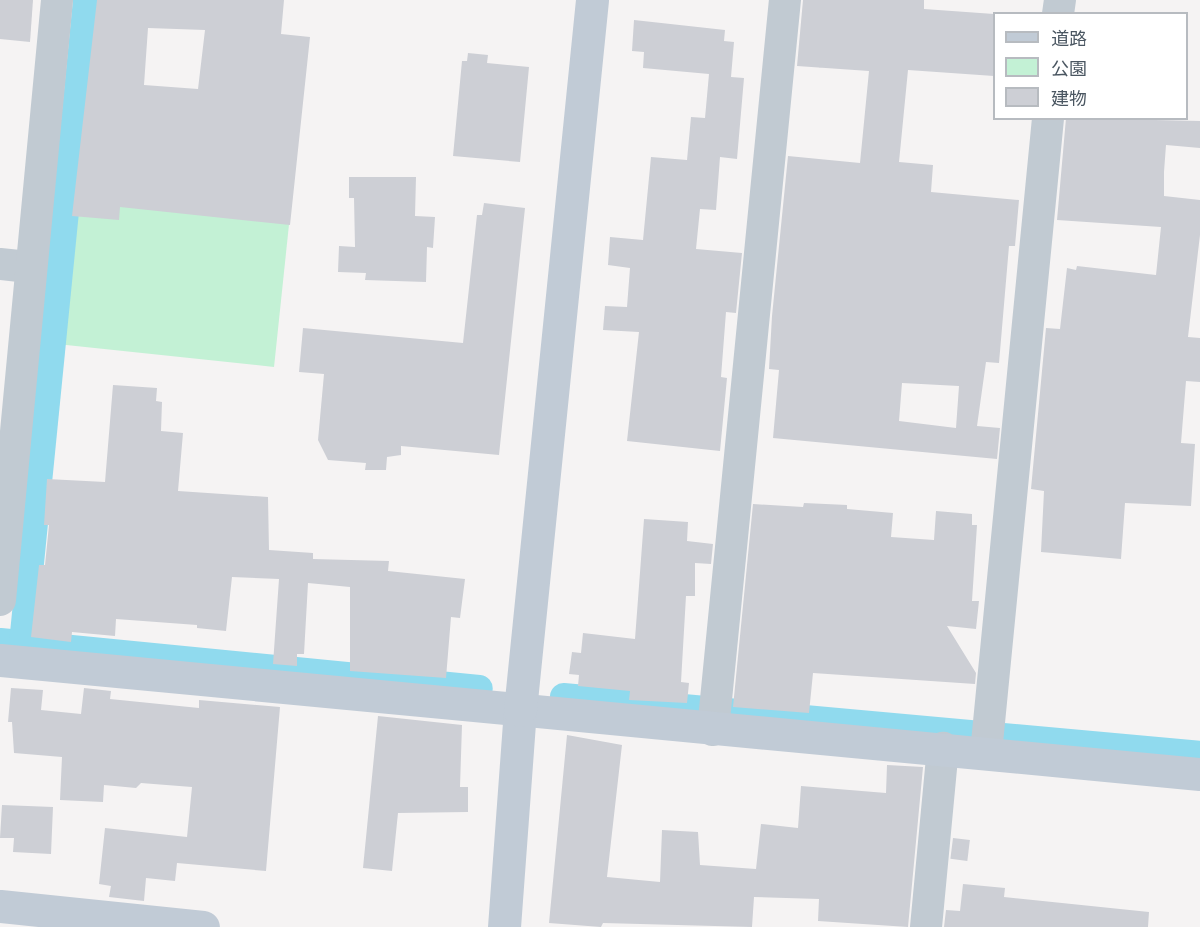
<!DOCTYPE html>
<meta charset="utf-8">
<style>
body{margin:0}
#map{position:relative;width:1200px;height:927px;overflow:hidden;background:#f5f3f3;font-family:Inter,"Noto Sans JP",sans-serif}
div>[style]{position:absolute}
.green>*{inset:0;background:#c3f1d5;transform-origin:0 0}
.canal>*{height:27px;margin:-13.5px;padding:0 13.5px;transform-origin:13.5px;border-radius:13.5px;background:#90daee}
.building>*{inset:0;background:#cdcfd5;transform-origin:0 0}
.street>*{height:32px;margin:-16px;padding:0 16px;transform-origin:16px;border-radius:16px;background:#c1cad2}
.secondary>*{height:33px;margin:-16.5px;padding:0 16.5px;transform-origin:16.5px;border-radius:16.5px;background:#c1cbd6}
span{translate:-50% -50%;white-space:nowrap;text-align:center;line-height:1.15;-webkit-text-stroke:4.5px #fff;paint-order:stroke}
.legend{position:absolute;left:993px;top:12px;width:195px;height:108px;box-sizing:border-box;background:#fff;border:2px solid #b7bbc0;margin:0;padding:8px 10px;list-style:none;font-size:18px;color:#4a5661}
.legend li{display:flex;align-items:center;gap:12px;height:30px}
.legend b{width:30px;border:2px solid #b7bbc0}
</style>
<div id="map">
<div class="green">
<div style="left:64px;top:184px;width:228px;height:160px;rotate:6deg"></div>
</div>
<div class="canal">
<div style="left:0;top:641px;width:481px;rotate:5.6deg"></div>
<div style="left:22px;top:643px;width:646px;rotate:-84.32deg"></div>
<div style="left:563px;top:696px;width:640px;rotate:5.2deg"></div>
</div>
<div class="building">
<div style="clip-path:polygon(0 0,33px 0,30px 42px,0 39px)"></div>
<div style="clip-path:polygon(evenodd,97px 0,284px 0,281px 34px,310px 37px,290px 225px,120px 207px,119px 220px,72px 216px,97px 0,148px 28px,205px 30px,198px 89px,144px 85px,148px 28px)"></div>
<div style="clip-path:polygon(evenodd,803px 0,924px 0,924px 9px,994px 14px,994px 76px,908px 70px,899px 162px,933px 165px,931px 192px,1019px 200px,1015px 246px,1009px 246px,999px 363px,986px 362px,977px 426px,1000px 428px,997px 459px,773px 438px,779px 370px,769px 369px,772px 316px,788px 156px,860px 163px,869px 71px,797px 66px,803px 0,902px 383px,959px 386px,956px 428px,899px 421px,902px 383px)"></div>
<div style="clip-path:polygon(634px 20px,725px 30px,724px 41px,734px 42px,731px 77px,744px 78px,737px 159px,720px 157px,716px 210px,700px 209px,696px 249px,742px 253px,736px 313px,726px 312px,721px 377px,727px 378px,720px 451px,627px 441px,639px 332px,603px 330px,605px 306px,627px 307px,630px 268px,608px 265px,610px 237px,643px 240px,651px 157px,687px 160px,691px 117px,705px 118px,709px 74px,643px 68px,644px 52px,632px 51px)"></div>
<div style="clip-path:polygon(468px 53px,488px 55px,487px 63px,529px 67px,520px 162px,453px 156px,462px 61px,467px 61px)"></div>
<div style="clip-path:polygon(1066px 118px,1200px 121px,1200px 148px,1166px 145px,1164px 172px,1164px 196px,1200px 200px,1200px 235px,1188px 337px,1200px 338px,1200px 382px,1186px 381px,1181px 443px,1195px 444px,1191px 506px,1125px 503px,1121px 559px,1041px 552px,1044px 491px,1031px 489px,1046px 328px,1060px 329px,1067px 268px,1076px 270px,1077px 266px,1156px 275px,1161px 227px,1057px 220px)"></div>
<div style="clip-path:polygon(349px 177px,416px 177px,415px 216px,435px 217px,433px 248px,427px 247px,426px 282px,365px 280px,366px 273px,338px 272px,339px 246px,355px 247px,354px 198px,349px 198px)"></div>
<div style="clip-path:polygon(484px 203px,525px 208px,499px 455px,401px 446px,401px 455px,387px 457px,386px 470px,365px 470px,366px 463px,328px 460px,318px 440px,324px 374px,299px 372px,303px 328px,463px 343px,477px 215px,482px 215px)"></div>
<div style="clip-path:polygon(113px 385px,157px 388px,156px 401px,162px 402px,161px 431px,183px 433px,178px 491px,268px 497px,269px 550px,313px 553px,313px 559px,389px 561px,388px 571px,465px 579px,460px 618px,451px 617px,446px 678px,350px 671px,350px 587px,308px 583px,304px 654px,297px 654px,297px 666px,273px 664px,279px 579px,232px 577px,226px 631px,197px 628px,197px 625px,116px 619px,115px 636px,72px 632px,71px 642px,31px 637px,39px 565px,45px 565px,49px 525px,44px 525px,47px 479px,105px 482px)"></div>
<div style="clip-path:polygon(804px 503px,847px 505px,847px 509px,893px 513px,891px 537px,934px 540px,936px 511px,972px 514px,972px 525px,977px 525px,972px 601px,979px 601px,976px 629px,947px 626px,976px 673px,975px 684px,813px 673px,809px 713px,733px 707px,753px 504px,803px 507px)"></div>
<div style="clip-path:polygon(644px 519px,688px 522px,687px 541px,713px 544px,711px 564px,695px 563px,695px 596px,686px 596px,681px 682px,689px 683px,687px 703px,629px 700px,630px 691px,578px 686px,579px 675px,569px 674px,572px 652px,581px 653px,583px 633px,635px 639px)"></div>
<div style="clip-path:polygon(11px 688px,43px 690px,41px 710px,81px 714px,84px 688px,111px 691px,110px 699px,199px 708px,199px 700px,280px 707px,266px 871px,177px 863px,175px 881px,146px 878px,144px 901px,109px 897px,111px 886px,99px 884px,105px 828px,187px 837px,192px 787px,141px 783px,136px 788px,104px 785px,103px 802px,60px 800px,62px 757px,14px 753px,12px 722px,8px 722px)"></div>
<div style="clip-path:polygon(378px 716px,462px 725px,460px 787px,468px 787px,468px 812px,398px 813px,392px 871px,363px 868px)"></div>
<div style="clip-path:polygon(567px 735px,622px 745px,607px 877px,660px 882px,662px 830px,698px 832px,700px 865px,756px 869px,761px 824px,798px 828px,801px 786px,886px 793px,887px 765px,923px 767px,908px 927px,818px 921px,819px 899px,754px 897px,752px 927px,603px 923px,601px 927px,549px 923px)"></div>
<div style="clip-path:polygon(2px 805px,53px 807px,51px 854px,13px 852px,14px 838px,0 838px)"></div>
<div style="left:953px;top:838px;width:17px;height:21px;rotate:7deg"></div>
<div style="clip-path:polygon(963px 884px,1005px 888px,1004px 897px,1149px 912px,1148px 927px,944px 927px,946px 910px,960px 911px)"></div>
</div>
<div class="street">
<div style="left:1058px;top:14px;width:14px;rotate:-82deg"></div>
<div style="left:0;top:264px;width:31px;rotate:6deg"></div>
<div style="left:0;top:600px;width:603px;rotate:-84.57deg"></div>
<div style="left:713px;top:730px;width:734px;rotate:-84.37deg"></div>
<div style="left:986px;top:753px;width:638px;rotate:-84.42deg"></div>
<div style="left:926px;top:927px;width:180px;rotate:-84.6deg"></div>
</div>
<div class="secondary">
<div style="left:0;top:660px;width:1205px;rotate:5.43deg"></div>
<div style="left:0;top:906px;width:204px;rotate:5.9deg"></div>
<div style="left:504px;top:927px;width:218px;rotate:-85.8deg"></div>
<div style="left:520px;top:710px;width:714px;rotate:-84.21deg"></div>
</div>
<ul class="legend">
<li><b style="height:8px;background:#c1cbd6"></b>道路</li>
<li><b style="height:16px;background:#c3f1d5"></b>公園</li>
<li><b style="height:16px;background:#cdcfd5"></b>建物</li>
</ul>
</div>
